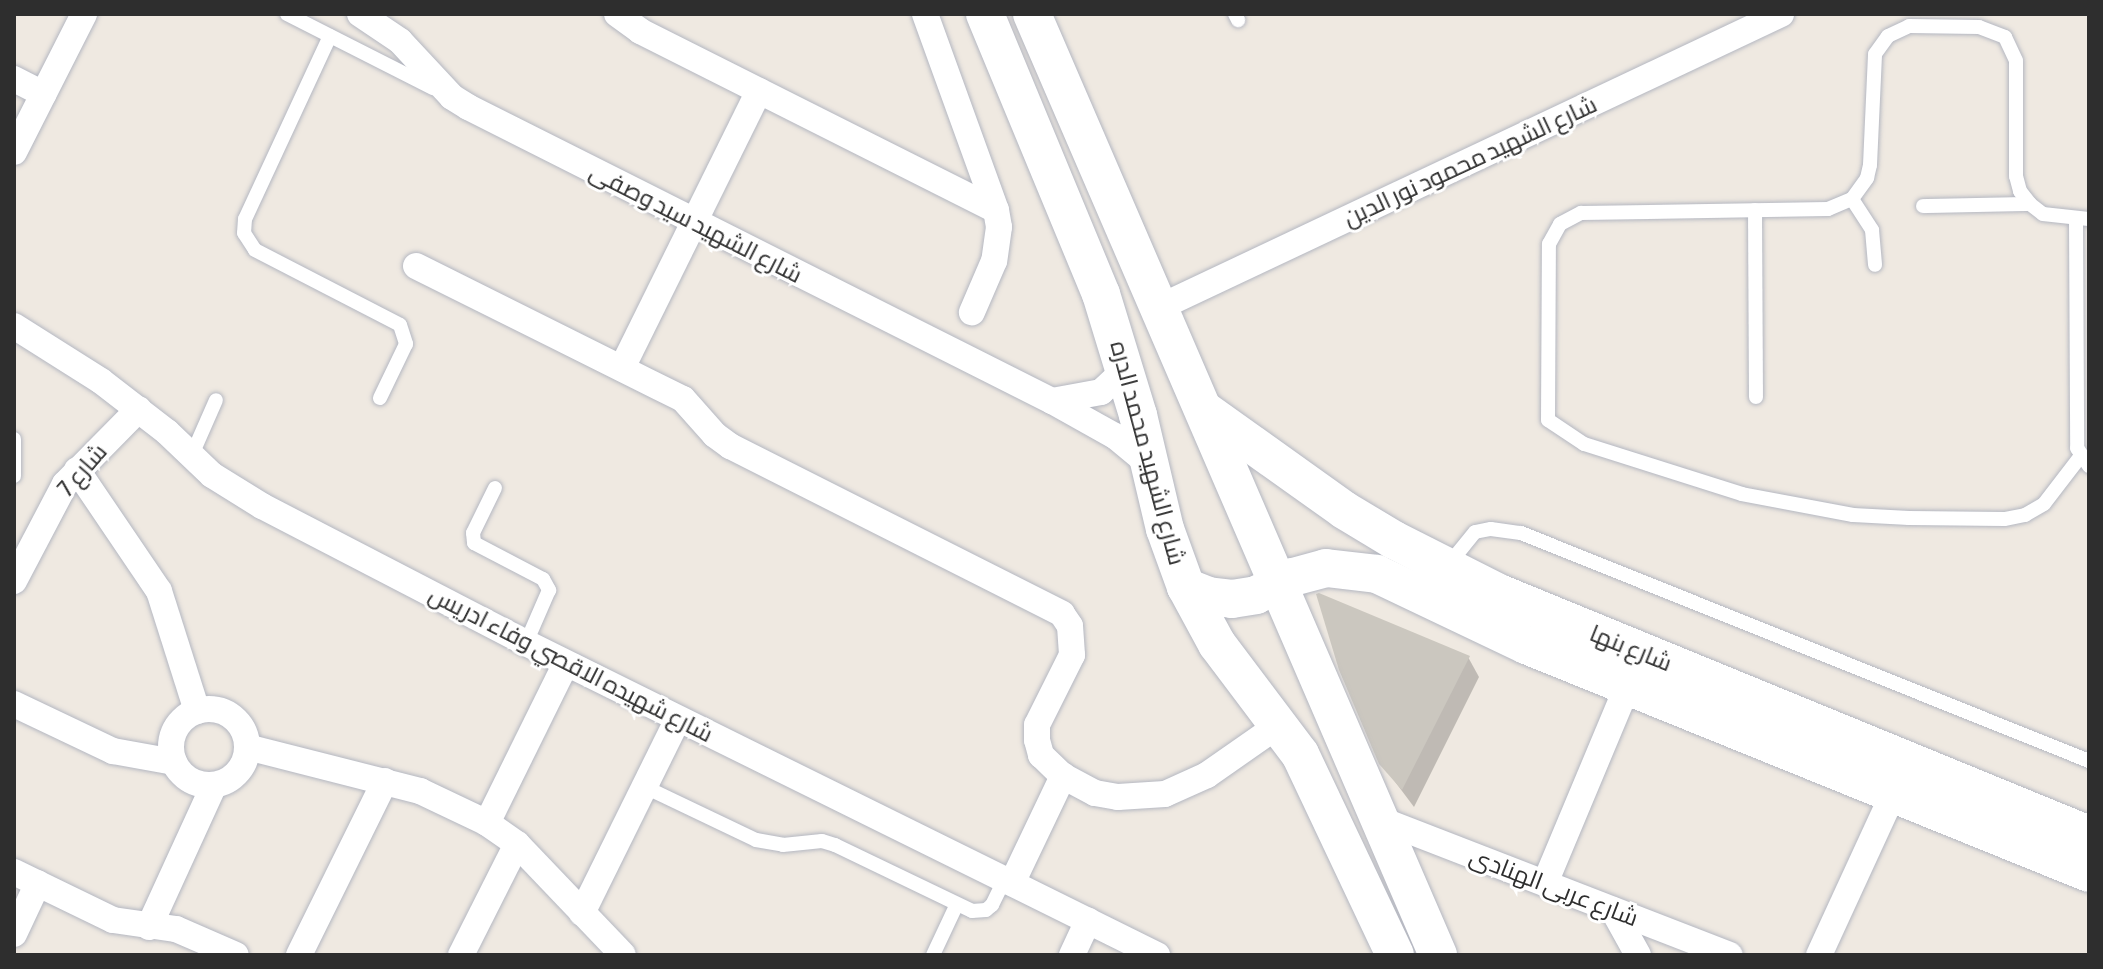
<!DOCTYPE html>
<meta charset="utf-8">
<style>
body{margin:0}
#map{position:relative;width:2103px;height:969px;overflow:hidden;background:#efe9e1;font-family:"Asap Condensed",Cairo,sans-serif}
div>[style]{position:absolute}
.shadow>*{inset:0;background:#0003}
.building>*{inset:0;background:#cbc7bf}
.roads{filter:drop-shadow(0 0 2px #b4b7c1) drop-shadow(0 0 2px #b4b7c1)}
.service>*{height:14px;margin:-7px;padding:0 7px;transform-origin:7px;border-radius:7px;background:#fff}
.minor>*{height:26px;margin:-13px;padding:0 13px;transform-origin:13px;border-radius:13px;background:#fff}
.minor>.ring{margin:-13px;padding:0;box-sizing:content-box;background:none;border:26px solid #fff;border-radius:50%}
.secondary>*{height:38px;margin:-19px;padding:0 19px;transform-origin:19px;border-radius:19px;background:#fff}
span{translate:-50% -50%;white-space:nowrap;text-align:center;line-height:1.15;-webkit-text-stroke:6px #fff;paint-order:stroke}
.street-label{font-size:24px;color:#2e2e2e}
.frame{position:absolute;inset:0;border:16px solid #2e2e2e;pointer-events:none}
</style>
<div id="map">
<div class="shadow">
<div style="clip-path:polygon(1468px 657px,1479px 677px,1414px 807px,1381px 763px)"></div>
</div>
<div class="building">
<div style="clip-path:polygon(1319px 593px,1470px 656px,1402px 790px,1379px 764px,1339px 670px,1316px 594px)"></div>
</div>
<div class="roads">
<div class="service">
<div style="left:287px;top:14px;width:164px;rotate:26.9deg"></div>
<div style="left:1235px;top:14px;width:7px;rotate:63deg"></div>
<div style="left:330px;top:36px;width:202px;rotate:114.9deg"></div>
<div style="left:245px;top:219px;width:14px;rotate:94deg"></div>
<div style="left:244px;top:233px;width:20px;rotate:57deg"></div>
<div style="left:255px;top:250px;width:163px;rotate:27.3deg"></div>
<div style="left:400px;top:325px;width:20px;rotate:72deg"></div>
<div style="left:406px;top:344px;width:60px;rotate:115.7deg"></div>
<div style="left:1852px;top:199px;width:37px;rotate:57deg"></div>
<div style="left:1872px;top:230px;width:35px;rotate:85deg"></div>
<div style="left:1923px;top:206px;width:107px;rotate:-1.1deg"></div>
<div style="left:1755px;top:210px;width:187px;rotate:89.7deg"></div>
<div style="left:2076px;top:219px;width:229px;rotate:89.7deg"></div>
<div style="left:2077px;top:448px;width:22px;rotate:56deg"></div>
<div style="left:14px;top:439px;width:37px;rotate:90deg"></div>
<div style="left:191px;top:457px;width:62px;rotate:-66.3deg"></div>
<div style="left:2080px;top:457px;width:59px;rotate:127.5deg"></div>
<div style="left:2044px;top:504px;width:22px;rotate:150deg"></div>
<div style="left:2025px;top:515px;width:21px;rotate:169deg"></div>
<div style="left:2004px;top:519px;width:95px;rotate:-179.4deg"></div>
<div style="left:1909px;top:518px;width:56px;rotate:-176.9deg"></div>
<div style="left:1853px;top:515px;width:113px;rotate:-169.3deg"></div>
<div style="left:1742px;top:494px;width:166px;rotate:-162.4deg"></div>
<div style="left:1584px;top:444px;width:43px;rotate:-146.3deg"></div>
<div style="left:1548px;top:420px;width:176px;rotate:-89.7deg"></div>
<div style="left:1549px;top:244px;width:23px;rotate:-61deg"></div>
<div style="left:1560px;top:224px;width:24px;rotate:-28deg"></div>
<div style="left:1581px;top:213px;width:247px;rotate:-0.9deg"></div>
<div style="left:1828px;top:209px;width:26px;rotate:-23deg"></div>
<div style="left:1852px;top:199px;width:26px;rotate:-54deg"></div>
<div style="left:1867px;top:178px;width:13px;rotate:-77deg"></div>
<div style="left:1870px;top:165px;width:111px;rotate:-87.4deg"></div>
<div style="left:1875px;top:54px;width:22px;rotate:-54deg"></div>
<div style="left:1888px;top:36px;width:23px;rotate:-25deg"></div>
<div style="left:1909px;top:26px;width:70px;rotate:0.8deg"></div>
<div style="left:1979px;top:27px;width:28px;rotate:21deg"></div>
<div style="left:2005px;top:37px;width:26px;rotate:65deg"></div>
<div style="left:2016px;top:61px;width:115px;rotate:90deg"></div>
<div style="left:2016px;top:176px;width:16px;rotate:75deg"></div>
<div style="left:2020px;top:191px;width:16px;rotate:52deg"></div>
<div style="left:2030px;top:204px;width:16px;rotate:38deg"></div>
<div style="left:2043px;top:214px;width:46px;rotate:6.2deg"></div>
<div style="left:495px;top:488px;width:50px;rotate:116.1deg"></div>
<div style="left:473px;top:533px;width:10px;rotate:84deg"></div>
<div style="left:474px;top:543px;width:78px;rotate:27.6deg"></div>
<div style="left:543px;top:579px;width:13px;rotate:61deg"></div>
<div style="left:549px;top:590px;width:58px;rotate:113.5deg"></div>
<div style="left:1449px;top:564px;width:41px;rotate:-50.9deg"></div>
<div style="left:1475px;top:532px;width:16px;rotate:-11deg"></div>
<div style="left:1491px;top:529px;width:30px;rotate:8deg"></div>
<div style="left:1521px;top:533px;width:612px;rotate:21.87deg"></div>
<div style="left:645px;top:787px;width:123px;rotate:25.5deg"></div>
<div style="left:756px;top:840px;width:27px;rotate:10deg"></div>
<div style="left:783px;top:845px;width:39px;rotate:-6deg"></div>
<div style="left:822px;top:841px;width:14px;rotate:17deg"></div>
<div style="left:835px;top:845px;width:152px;rotate:25.7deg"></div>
<div style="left:972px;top:911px;width:14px;rotate:-4deg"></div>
<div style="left:986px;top:910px;width:8px;rotate:-40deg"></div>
<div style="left:992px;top:905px;width:28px;rotate:-64deg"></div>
<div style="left:933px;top:955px;width:56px;rotate:-64.8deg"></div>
</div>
<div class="minor">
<div style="left:360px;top:14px;width:48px;rotate:34deg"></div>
<div style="left:400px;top:41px;width:76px;rotate:47.1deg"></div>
<div style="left:452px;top:97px;width:19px;rotate:32deg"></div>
<div style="left:468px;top:107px;width:654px;rotate:26.72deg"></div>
<div style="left:1052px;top:401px;width:72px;rotate:29.1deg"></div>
<div style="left:1115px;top:436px;width:45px;rotate:39.6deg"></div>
<div style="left:617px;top:14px;width:29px;rotate:36deg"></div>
<div style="left:640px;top:31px;width:398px;rotate:26.7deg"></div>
<div style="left:925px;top:14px;width:208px;rotate:70.1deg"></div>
<div style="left:996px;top:210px;width:17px;rotate:80deg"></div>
<div style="left:999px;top:227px;width:34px;rotate:98deg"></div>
<div style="left:994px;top:261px;width:56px;rotate:113.3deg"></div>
<div style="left:14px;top:79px;width:33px;rotate:27deg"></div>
<div style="left:14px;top:152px;width:155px;rotate:-63.1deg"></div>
<div style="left:416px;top:266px;width:298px;rotate:26.5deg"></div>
<div style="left:683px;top:399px;width:48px;rotate:48.4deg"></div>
<div style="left:715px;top:435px;width:19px;rotate:36deg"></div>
<div style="left:730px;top:446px;width:372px;rotate:26.8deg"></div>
<div style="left:1062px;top:614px;width:14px;rotate:56deg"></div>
<div style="left:1070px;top:626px;width:29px;rotate:86deg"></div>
<div style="left:1072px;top:655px;width:78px;rotate:116.6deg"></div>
<div style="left:1037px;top:725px;width:15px;rotate:90deg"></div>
<div style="left:1037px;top:740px;width:16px;rotate:75deg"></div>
<div style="left:1041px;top:755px;width:30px;rotate:44deg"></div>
<div style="left:1063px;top:776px;width:36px;rotate:28deg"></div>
<div style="left:1095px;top:793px;width:23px;rotate:10deg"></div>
<div style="left:1118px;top:797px;width:47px;rotate:-3.7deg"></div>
<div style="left:1165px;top:794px;width:46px;rotate:-24.3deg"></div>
<div style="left:1207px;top:775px;width:89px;rotate:-34.9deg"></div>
<div style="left:1158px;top:308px;width:689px;rotate:-25.26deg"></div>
<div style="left:14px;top:326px;width:103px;rotate:32.3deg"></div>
<div style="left:101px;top:381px;width:83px;rotate:37.7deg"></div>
<div style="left:167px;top:432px;width:62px;rotate:43.7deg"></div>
<div style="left:212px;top:475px;width:59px;rotate:31.8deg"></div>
<div style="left:262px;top:506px;width:297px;rotate:27.4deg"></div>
<div style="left:526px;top:643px;width:704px;rotate:26.31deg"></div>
<div style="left:622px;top:368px;width:309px;rotate:-63.7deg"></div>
<div style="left:1052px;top:401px;width:50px;rotate:-10.4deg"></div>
<div style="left:1101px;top:392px;width:34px;rotate:-43deg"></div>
<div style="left:77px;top:470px;width:146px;rotate:55.9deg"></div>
<div style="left:159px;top:591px;width:126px;rotate:72.4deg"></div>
<div style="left:14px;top:581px;width:110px;rotate:-62.3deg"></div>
<div style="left:65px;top:484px;width:105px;rotate:-45.4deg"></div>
<div style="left:14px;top:704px;width:110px;rotate:25.4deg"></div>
<div style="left:113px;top:751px;width:62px;rotate:10.2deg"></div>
<div class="ring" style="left:171px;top:709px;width:50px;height:50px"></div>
<div style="left:247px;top:747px;width:179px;rotate:14.3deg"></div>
<div style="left:420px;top:791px;width:74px;rotate:25.5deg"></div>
<div style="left:487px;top:823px;width:37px;rotate:35deg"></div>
<div style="left:517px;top:844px;width:153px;rotate:46.3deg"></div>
<div style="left:1379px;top:819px;width:376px;rotate:21.2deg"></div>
<div style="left:487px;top:823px;width:178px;rotate:-63.7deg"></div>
<div style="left:14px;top:872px;width:110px;rotate:25.9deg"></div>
<div style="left:113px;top:920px;width:64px;rotate:8.1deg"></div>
<div style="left:176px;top:929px;width:65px;rotate:23.4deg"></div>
<div style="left:1012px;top:883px;width:119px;rotate:-64.5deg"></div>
<div style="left:1545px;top:883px;width:212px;rotate:-67.3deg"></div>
<div style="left:1613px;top:910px;width:51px;rotate:60.9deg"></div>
<div style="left:582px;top:913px;width:216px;rotate:-63.7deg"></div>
<div style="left:149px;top:927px;width:156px;rotate:-65.4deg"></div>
<div style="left:14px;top:934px;width:56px;rotate:-64.8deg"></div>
<div style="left:299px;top:955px;width:194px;rotate:-63.7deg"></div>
<div style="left:461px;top:955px;width:124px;rotate:-63.2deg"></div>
<div style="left:1072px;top:955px;width:38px;rotate:-65deg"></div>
<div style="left:1819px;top:955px;width:177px;rotate:-65.3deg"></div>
</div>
<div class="secondary">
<div style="left:985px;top:14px;width:303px;rotate:67.5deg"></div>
<div style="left:1101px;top:294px;width:127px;rotate:73deg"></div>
<div style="left:1138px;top:415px;width:117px;rotate:76.7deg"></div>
<div style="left:1165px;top:529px;width:62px;rotate:70.1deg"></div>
<div style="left:1186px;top:587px;width:65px;rotate:61.5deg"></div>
<div style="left:1217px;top:644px;width:138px;rotate:53deg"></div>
<div style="left:1300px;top:754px;width:222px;rotate:64.7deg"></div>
<div style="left:1032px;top:14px;width:1025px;rotate:66.66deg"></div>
<div style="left:1204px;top:410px;width:172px;rotate:35.5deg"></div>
<div style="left:1344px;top:510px;width:58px;rotate:31deg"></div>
<div style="left:1394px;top:540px;width:118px;rotate:26.8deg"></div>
<div style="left:1499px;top:593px;width:638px;rotate:22.3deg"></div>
<div style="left:1186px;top:587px;width:24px;rotate:22deg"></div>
<div style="left:1208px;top:596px;width:24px;rotate:7deg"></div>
<div style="left:1232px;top:599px;width:24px;rotate:-9deg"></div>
<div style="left:1256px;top:595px;width:41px;rotate:-25.9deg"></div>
<div style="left:1293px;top:577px;width:34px;rotate:-15deg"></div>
<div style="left:1326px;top:568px;width:51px;rotate:6.7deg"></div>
<div style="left:1377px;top:574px;width:165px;rotate:25.5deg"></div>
<div style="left:1526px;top:645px;width:607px;rotate:22.05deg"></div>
</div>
</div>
<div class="street-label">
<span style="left:1470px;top:161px;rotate:-25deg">شارع الشهيد محمود نور الدين</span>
<span style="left:696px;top:223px;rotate:27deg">شارع الشهيد سيد وصفى</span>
<span style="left:1148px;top:453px;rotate:75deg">شارع الشهيد محمد الدره</span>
<span style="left:82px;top:470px;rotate:-49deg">شارع 7</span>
<span style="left:1631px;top:648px;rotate:22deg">شارع بنها</span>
<span style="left:571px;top:664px;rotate:27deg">شارع شهيده الاقصي وفاء ادريس</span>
<span style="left:1554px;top:887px;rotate:21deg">شارع عربى الهنادى</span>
</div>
<div class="frame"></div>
</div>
